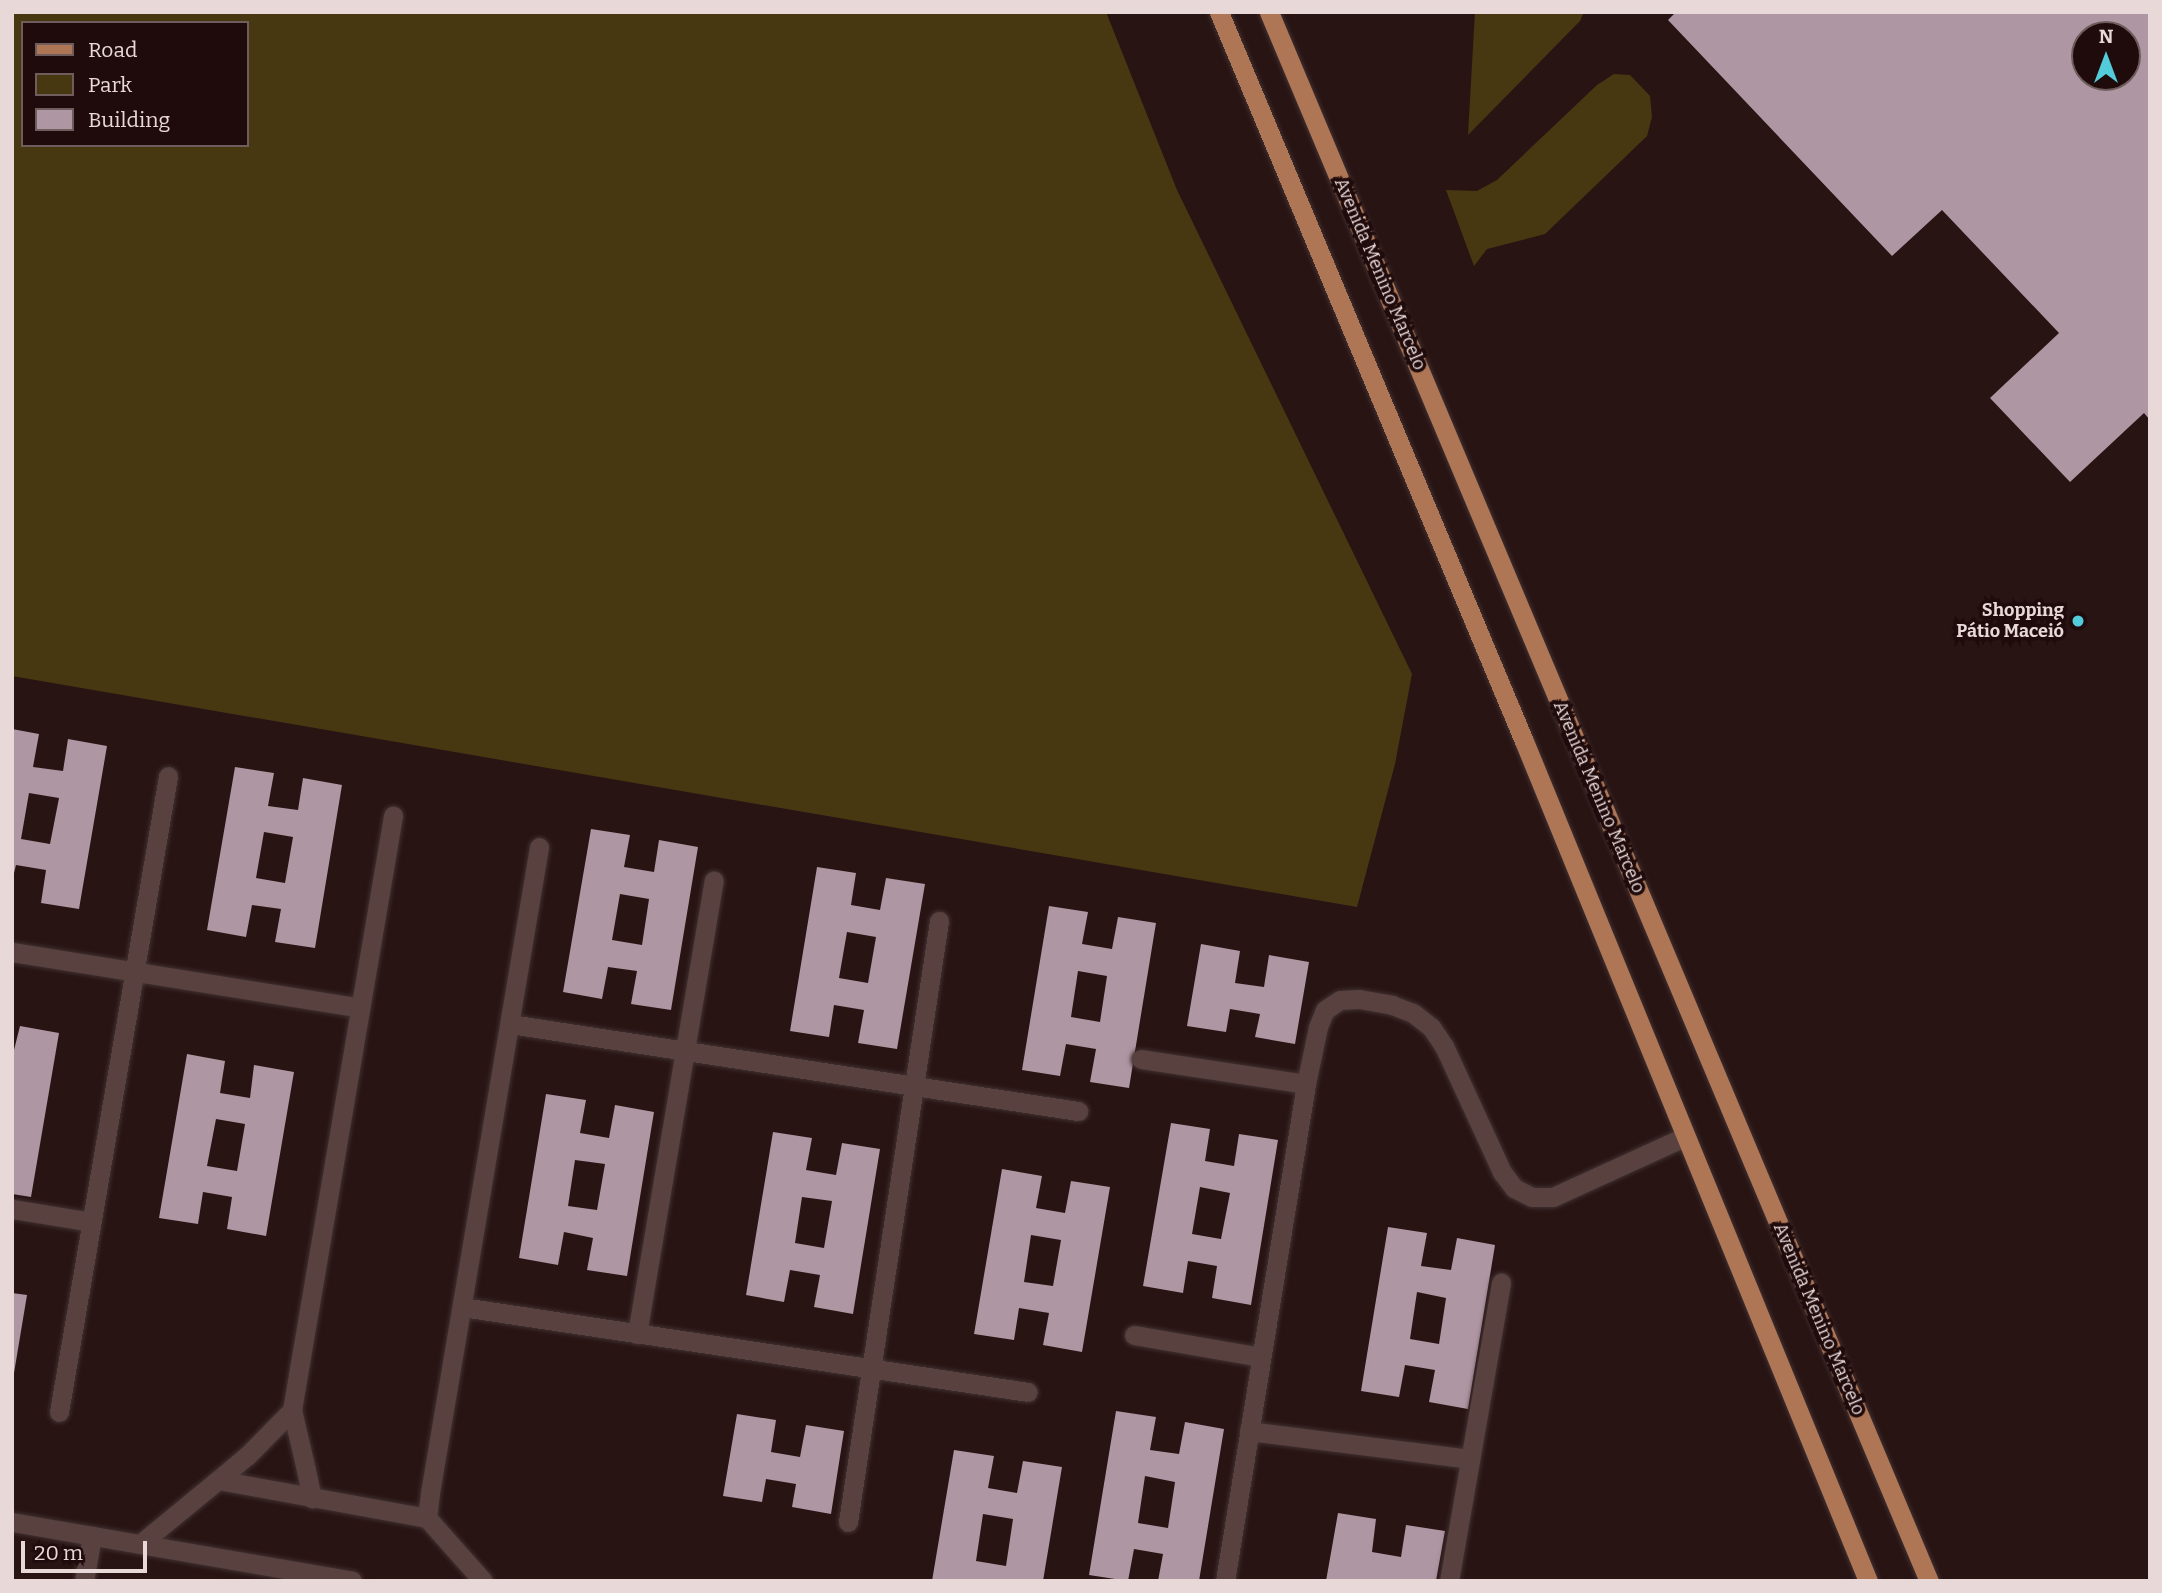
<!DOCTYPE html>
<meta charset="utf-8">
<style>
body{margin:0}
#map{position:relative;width:2162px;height:1593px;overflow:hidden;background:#291414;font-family:Bitter,serif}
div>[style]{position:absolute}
.green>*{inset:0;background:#483811}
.building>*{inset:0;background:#af96a3}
.roads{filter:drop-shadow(0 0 2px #403131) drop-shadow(0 0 2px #403131)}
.service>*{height:19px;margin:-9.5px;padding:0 9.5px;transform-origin:9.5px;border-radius:9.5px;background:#594140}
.minor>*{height:19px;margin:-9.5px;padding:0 9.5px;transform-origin:9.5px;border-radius:9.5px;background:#594140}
.tertiary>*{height:19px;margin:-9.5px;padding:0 9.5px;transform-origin:9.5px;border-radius:9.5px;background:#594140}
.primary>*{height:19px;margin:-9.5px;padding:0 9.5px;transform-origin:9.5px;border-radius:9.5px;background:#af7656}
.dots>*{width:19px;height:19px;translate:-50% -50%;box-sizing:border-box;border:4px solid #1f0b0b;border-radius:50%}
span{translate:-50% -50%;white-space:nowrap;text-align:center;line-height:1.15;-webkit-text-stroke:7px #1f0b0b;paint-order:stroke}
.street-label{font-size:18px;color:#e8d8d8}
.poi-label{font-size:18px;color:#e8d8d8;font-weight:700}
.right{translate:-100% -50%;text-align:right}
.frame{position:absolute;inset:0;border:14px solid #e8d8d8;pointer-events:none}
.legend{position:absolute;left:21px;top:21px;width:228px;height:126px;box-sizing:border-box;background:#1f0b0b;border:2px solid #6f5d5d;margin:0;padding:9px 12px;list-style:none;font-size:21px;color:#e8d8d8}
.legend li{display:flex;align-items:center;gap:14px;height:35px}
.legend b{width:35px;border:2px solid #6f5d5d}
.north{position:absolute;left:2071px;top:21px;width:70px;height:70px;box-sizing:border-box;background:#1f0b0b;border:2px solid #6f5d5d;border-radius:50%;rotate:0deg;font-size:19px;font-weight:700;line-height:28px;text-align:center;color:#e8d8d8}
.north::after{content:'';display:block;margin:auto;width:24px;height:32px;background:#53cbdb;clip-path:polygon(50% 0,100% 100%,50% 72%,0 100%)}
.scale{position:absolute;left:21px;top:1541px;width:126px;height:32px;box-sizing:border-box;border:4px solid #e8d8d8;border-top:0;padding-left:9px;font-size:21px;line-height:24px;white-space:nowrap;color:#e8d8d8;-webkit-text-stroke:5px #1f0b0b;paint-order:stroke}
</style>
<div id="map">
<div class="green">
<div style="clip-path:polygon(evenodd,12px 12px,1106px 12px,1177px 190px,1412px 674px,1395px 764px,1357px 907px,12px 676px,12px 12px,23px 23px,247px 23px,247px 145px,23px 145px,23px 23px)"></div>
<div style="clip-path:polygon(1475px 12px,1584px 12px,1580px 21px,1468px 135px)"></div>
<div style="clip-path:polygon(1614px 74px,1630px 75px,1650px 96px,1652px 117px,1647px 136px,1545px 234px,1487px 249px,1474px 266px,1446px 190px,1477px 191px,1497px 180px,1597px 85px)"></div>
</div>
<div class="building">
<div style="clip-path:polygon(evenodd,1676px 12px,2150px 12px,2150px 420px,2144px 413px,2070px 482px,1990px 398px,2059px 333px,1942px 210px,1892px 256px,1668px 20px,1676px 12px,2085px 35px,2127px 35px,2127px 77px,2085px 77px,2085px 35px)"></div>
<div style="clip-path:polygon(evenodd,12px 729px,39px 734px,33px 767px,63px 771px,68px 739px,107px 746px,79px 909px,41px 903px,46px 870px,16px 865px,12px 881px,12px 729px,29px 793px,59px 798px,50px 844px,21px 839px,29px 793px)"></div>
<div style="clip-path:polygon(evenodd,235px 767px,274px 773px,268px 806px,298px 810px,303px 778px,342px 785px,315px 948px,275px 942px,281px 909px,252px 905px,246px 937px,207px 930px,235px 767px,264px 832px,293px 837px,285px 883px,256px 878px,264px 832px)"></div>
<div style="clip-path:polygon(evenodd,591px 829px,630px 835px,624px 867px,654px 872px,659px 840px,698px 847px,671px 1010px,631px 1004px,637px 971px,608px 967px,602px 999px,563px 992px,591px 829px,620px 894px,649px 899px,642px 945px,612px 940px,620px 894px)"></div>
<div style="clip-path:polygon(evenodd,817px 867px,856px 873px,851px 905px,880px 910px,886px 878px,925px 884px,897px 1049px,858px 1043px,864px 1010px,834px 1005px,829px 1037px,790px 1031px,817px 867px,847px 932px,876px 937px,868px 983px,839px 978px,847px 932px)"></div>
<div style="clip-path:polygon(evenodd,1049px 906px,1088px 912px,1082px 944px,1112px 949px,1118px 917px,1156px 923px,1129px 1088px,1090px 1082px,1096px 1049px,1066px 1044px,1060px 1076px,1022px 1070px,1049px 906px,1078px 971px,1107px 976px,1100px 1022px,1071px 1017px,1078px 971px)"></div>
<div style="clip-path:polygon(1201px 944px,1240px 951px,1235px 983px,1264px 987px,1269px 955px,1309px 962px,1295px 1044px,1255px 1037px,1260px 1014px,1230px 1009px,1226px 1032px,1187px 1026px)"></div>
<div style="clip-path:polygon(20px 1026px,59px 1033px,31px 1197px,12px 1194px,12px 1058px)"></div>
<div style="clip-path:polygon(evenodd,187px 1054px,225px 1061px,220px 1093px,250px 1098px,254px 1065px,294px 1072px,266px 1236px,227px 1229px,232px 1197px,203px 1192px,198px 1224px,159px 1218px,187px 1054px,216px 1119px,245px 1124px,237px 1171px,207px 1166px,216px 1119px)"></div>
<div style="clip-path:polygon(evenodd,546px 1094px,586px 1100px,580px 1133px,609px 1138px,615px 1105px,654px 1112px,627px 1276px,587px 1270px,593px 1238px,564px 1232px,558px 1265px,519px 1258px,546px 1094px,575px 1160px,605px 1164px,597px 1210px,568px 1206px,575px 1160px)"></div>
<div style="clip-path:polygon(evenodd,1171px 1123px,1210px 1129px,1205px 1161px,1234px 1166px,1239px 1134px,1278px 1140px,1251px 1305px,1212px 1298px,1217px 1266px,1188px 1261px,1183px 1293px,1143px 1286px,1171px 1123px,1200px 1187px,1230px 1193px,1221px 1239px,1192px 1234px,1200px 1187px)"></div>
<div style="clip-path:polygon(evenodd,773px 1132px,812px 1138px,806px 1170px,836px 1175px,842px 1143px,880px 1149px,853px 1314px,814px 1307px,820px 1275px,790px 1270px,784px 1302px,746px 1295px,773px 1132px,802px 1197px,832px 1201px,824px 1248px,795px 1243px,802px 1197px)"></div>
<div style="clip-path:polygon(evenodd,1002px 1169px,1042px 1176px,1036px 1208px,1065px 1213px,1071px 1181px,1110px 1187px,1082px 1352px,1043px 1345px,1049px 1313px,1019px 1308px,1014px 1340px,974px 1334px,1002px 1169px,1031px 1235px,1061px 1240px,1053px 1286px,1024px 1282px,1031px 1235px)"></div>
<div style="clip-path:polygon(evenodd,1388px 1227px,1427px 1233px,1421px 1266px,1451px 1270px,1457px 1238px,1495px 1245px,1468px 1409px,1429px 1402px,1435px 1370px,1405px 1365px,1399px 1397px,1361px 1391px,1388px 1227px,1417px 1292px,1446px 1298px,1439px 1344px,1410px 1339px,1417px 1292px)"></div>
<div style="clip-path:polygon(12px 1293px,27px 1295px,14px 1373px,12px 1372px)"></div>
<div style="clip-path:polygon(evenodd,1116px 1411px,1156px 1417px,1150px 1450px,1179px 1454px,1185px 1422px,1224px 1429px,1199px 1581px,1158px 1581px,1163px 1554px,1134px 1549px,1128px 1581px,1089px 1575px,1116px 1411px,1145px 1476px,1175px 1482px,1168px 1528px,1138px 1523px,1145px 1476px)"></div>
<div style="clip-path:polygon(737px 1414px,776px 1420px,771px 1452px,800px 1457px,806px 1425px,844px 1431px,831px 1514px,792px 1507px,796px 1484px,766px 1479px,762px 1502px,723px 1496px)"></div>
<div style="clip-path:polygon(evenodd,954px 1450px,994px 1456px,988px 1488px,1017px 1493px,1023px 1461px,1062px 1467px,1043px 1581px,932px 1581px,954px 1450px,983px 1514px,1013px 1519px,1006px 1566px,976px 1561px,983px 1514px)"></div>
<div style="clip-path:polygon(1338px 1513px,1376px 1519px,1372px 1552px,1401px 1557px,1406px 1525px,1445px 1531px,1436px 1581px,1326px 1581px)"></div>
</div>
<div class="roads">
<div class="service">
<div style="left:12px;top:952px;width:352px;rotate:9.1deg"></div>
<div style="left:510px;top:1024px;width:575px;rotate:8.71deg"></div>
<div style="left:1141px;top:1059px;width:167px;rotate:8.6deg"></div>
<div style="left:12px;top:1209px;width:80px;rotate:9.3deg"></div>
<div style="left:462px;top:1307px;width:572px;rotate:8.54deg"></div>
<div style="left:637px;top:1334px;width:460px;rotate:-80.4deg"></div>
<div style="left:1134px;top:1335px;width:129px;rotate:9.8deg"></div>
<div style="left:59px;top:1412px;width:645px;rotate:-80.27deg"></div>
<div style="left:1249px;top:1431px;width:223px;rotate:7.2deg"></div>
<div style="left:247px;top:1456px;width:64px;rotate:-45.6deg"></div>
<div style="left:306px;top:1470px;width:62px;rotate:-103.1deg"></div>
<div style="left:292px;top:1410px;width:603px;rotate:-80.35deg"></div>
<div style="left:430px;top:1493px;width:655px;rotate:-80.42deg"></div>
<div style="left:848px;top:1522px;width:608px;rotate:-81.39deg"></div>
<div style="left:1225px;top:1581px;width:504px;rotate:-80.74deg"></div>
<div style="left:1306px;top:1084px;width:58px;rotate:-78.1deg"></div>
<div style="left:1318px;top:1027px;width:18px;rotate:-68deg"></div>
<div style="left:1325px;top:1010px;width:18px;rotate:-34deg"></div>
<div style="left:1340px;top:1000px;width:19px;rotate:-3deg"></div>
<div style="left:1359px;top:999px;width:34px;rotate:10deg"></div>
<div style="left:1392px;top:1005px;width:22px;rotate:21deg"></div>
<div style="left:1413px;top:1013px;width:23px;rotate:38deg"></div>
<div style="left:1431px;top:1027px;width:23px;rotate:56deg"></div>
<div style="left:1444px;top:1046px;width:139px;rotate:65.3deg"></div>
<div style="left:1502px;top:1172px;width:20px;rotate:53deg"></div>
<div style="left:1514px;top:1188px;width:20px;rotate:27deg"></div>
<div style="left:1532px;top:1197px;width:21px"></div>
<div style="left:1553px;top:1197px;width:146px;rotate:-24.6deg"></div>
<div style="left:1449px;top:1581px;width:303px;rotate:-80.1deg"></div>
</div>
<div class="minor">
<div style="left:306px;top:1470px;width:29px;rotate:78deg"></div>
<div style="left:218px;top:1480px;width:38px;rotate:-40deg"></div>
<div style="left:427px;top:1518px;width:25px;rotate:-83deg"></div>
<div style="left:140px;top:1544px;width:101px;rotate:-39.4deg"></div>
<div style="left:218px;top:1480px;width:212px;rotate:10.3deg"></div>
<div style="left:427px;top:1518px;width:84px;rotate:48.4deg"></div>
<div style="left:84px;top:1581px;width:46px;rotate:-79.9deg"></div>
</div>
<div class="tertiary">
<div style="left:12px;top:1522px;width:345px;rotate:9.8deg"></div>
</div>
<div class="primary">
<div style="left:1219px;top:12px;width:790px;rotate:67.3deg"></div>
<div style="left:1524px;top:741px;width:908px;rotate:67.73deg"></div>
<div style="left:1269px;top:12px;width:1702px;rotate:67.19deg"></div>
</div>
</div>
<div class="dots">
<div style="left:2078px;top:621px;background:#53cbdb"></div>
</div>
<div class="street-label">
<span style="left:1380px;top:274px;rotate:67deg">Avenida Menino Marcelo</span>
<span style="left:1599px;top:797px;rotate:67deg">Avenida Menino Marcelo</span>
<span style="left:1819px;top:1319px;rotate:67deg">Avenida Menino Marcelo</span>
</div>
<div class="poi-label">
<span class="right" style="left:2064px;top:621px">Shopping<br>Pátio Maceió</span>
</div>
<div class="frame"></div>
<ul class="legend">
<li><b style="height:9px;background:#af7656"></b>Road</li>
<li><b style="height:19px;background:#483811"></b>Park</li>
<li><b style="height:19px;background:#af96a3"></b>Building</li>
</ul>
<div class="north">N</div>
<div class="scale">20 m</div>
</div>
